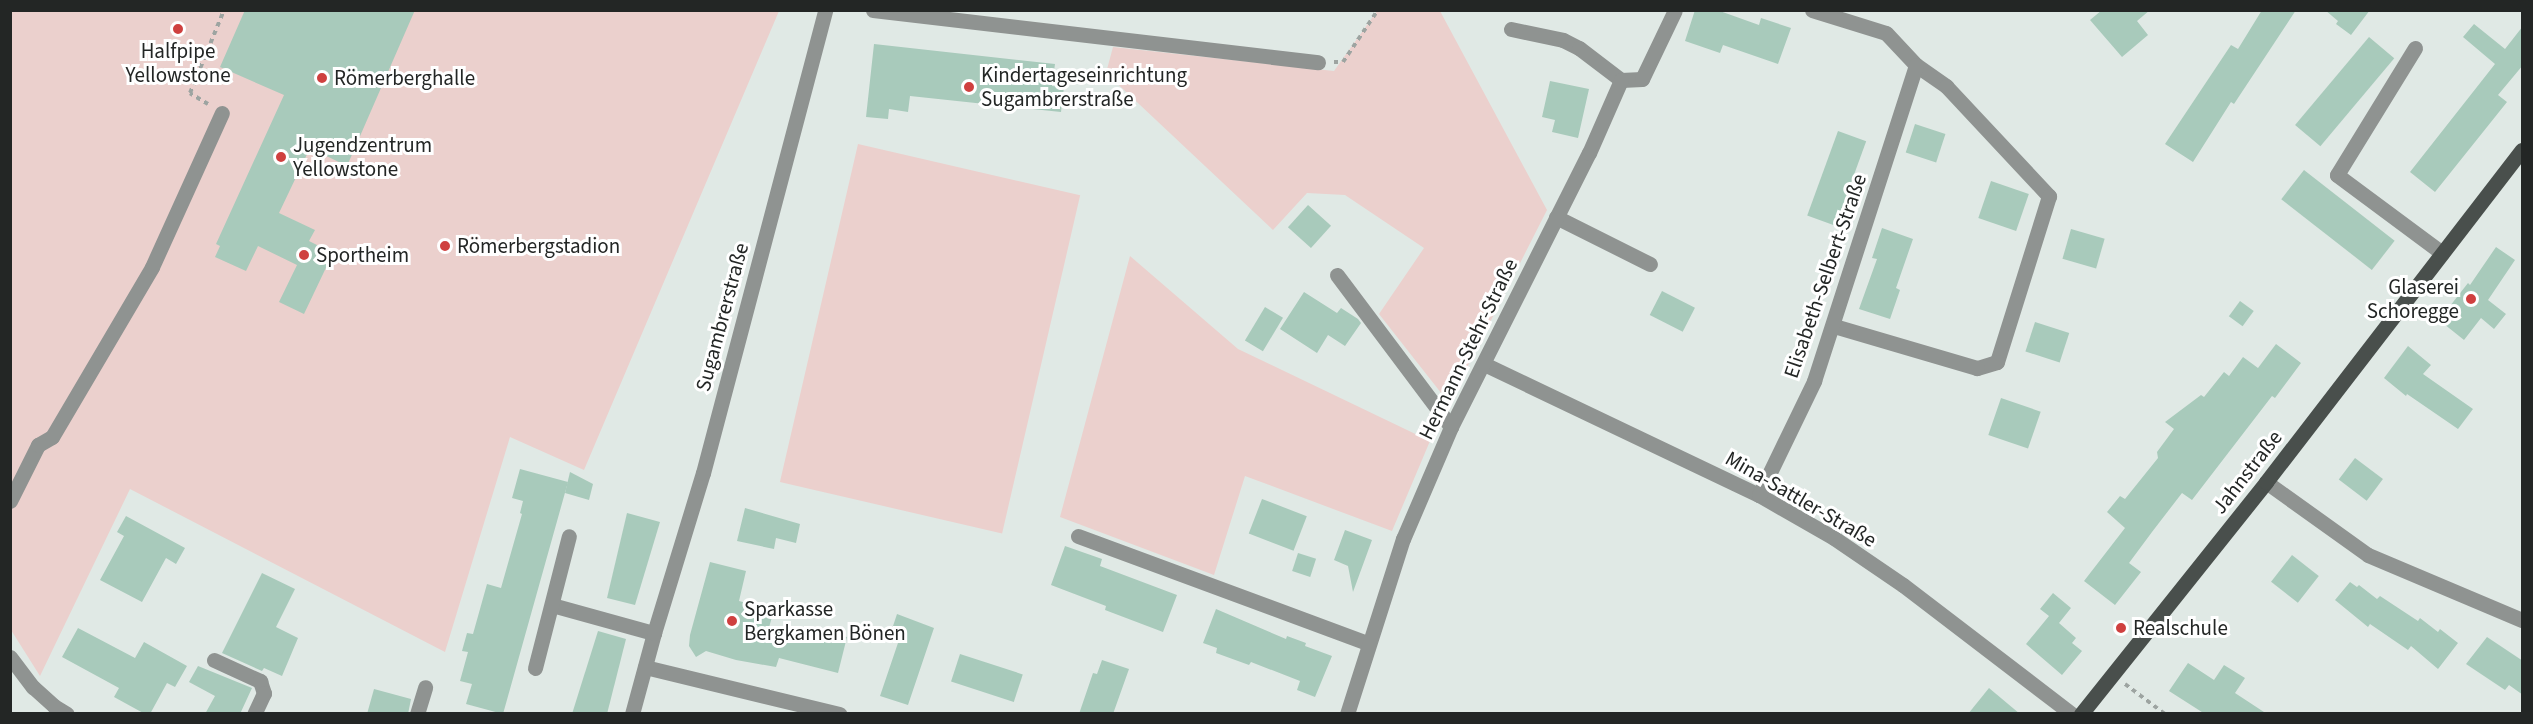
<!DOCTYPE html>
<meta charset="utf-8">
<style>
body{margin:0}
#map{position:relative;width:2533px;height:724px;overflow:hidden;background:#e0e9e5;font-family:"Source Sans 3",sans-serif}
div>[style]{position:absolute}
.green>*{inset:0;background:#ebd0cd;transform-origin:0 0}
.building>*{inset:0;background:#a8cabb;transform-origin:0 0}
.path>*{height:4px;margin-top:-2px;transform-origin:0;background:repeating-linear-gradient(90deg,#9da4a1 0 4.5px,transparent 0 9px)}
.minor>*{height:15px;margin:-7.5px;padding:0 7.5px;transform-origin:7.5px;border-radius:7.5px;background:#8f9391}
.major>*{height:15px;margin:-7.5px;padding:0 7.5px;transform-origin:7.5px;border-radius:7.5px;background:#494f4c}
.dots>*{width:16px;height:16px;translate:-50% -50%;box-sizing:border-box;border:3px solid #fff;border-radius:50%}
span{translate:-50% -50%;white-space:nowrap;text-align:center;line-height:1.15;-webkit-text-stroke:6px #fff;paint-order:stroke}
.poi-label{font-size:21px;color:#232625}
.left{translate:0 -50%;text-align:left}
.right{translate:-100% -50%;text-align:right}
.street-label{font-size:21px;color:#232625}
.frame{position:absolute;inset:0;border:12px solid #232625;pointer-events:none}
</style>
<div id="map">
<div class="green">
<div style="clip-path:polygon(11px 11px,779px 11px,584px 470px,510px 437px,445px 652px,130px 489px,40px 676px,11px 630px)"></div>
<div style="clip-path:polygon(1377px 11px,1440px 11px,1547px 210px,1449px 403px,1379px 314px,1424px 248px,1345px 195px,1307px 193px,1273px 230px,1106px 73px,1113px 47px,1334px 71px)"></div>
<div style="left:858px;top:144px;width:228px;height:347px;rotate:13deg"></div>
<div style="clip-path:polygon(1130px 256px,1238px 349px,1430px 441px,1392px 531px,1245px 476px,1214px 575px,1060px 517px)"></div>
</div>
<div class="building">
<div style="clip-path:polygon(245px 10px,415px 10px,347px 166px,310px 148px,279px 213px,315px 230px,309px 241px,333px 253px,304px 314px,279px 302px,297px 265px,258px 246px,246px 271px,215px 257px,220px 246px,216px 244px,284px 95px,220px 67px)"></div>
<div style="clip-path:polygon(1695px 10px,1717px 10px,1759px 25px,1761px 18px,1791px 28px,1778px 64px,1723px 45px,1720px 53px,1685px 41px)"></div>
<div style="clip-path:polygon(2102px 10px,2150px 10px,2137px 21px,2148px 35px,2122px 57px,2090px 20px)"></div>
<div style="clip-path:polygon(2262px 10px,2296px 10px,2234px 104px,2231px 102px,2193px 162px,2165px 144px,2231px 45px,2238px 49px)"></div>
<div style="clip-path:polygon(2325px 10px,2370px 10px,2351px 35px,2336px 24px,2338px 21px)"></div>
<div style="clip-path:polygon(2474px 24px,2505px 49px,2523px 26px,2523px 65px,2498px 95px,2507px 102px,2435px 192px,2410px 172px,2495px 64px,2463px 37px)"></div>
<div style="left:2369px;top:37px;width:33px;height:115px;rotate:40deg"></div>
<div style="clip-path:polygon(874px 44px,1055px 64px,1052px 86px,1064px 87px,1061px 112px,910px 96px,908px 112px,889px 109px,888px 119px,866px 117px)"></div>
<div style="clip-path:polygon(1550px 81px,1589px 89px,1578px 138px,1552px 132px,1555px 120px,1542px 117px)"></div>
<div style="left:1915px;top:124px;width:32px;height:30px;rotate:18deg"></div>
<div style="left:1838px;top:131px;width:30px;height:90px;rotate:20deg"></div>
<div style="left:2304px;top:170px;width:115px;height:37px;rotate:38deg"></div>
<div style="left:1991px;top:181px;width:40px;height:39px;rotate:19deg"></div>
<div style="left:1308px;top:205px;width:31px;height:30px;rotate:42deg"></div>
<div style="clip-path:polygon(1882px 228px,1913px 239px,1896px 288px,1900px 290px,1890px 319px,1859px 309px,1877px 259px,1872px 258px)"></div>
<div style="left:2071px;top:229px;width:35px;height:31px;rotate:16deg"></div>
<div style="clip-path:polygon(2496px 247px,2515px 260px,2488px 300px,2506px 314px,2494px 329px,2481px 318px,2464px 340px,2439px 320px,2468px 283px,2470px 285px)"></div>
<div style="left:1662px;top:291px;width:37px;height:27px;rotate:27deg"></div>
<div style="clip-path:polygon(1304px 292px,1337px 313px,1341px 308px,1358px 319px,1361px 323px,1345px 346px,1328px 335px,1317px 353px,1280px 329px)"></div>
<div style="left:2240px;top:301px;width:17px;height:19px;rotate:36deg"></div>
<div style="left:1265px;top:307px;width:21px;height:39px;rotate:31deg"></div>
<div style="left:2035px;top:322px;width:36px;height:31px;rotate:18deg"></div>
<div style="clip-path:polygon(2276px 344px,2301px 363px,2275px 398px,2272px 396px,2192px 500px,2182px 493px,2152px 532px,2129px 563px,2141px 572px,2115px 605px,2084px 581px,2125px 528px,2107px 512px,2120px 496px,2125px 499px,2158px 458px,2157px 452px,2174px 429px,2165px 422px,2201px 395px,2204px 397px,2224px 372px,2229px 376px,2243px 357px,2258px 368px)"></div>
<div style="clip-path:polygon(2408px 346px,2431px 365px,2423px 374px,2473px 409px,2458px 429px,2407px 394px,2406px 396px,2384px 378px)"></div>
<div style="left:2001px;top:398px;width:42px;height:39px;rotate:19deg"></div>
<div style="left:2355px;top:458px;width:35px;height:27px;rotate:37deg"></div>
<div style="clip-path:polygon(520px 469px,568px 482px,503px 714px,466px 704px,472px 684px,460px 681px,468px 652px,462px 651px,467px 633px,473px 634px,487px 584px,501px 588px,522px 514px,520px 513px,523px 501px,512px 498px)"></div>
<div style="clip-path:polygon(570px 472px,593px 484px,589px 500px,565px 493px)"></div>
<div style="left:1262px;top:499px;width:48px;height:37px;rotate:21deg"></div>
<div style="clip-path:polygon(745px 508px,800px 524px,796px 543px,776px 538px,774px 549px,737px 541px)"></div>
<div style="clip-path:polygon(627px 513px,660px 522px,635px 605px,607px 598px)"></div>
<div style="clip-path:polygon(126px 516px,185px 548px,176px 564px,166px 558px,142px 602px,100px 580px,124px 536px,117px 532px)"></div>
<div style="clip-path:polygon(1345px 530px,1372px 540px,1353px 592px,1348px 566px,1334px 560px)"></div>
<div style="clip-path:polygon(1065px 546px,1102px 559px,1100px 566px,1177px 595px,1163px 632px,1105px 610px,1106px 606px,1051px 585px)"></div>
<div style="left:1298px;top:553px;width:19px;height:19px;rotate:18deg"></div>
<div style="left:2292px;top:555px;width:34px;height:34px;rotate:38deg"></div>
<div style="clip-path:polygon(710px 562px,746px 571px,739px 601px,774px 610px,768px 631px,789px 630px,826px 640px,828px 632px,847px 637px,838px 673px,779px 658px,776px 667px,736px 660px,706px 651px,696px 657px,689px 646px,690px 635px)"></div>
<div style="clip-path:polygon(262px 573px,295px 589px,276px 627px,298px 638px,282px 676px,264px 668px,262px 671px,222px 653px)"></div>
<div style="clip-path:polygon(2350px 582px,2357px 587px,2359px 585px,2377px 599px,2380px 596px,2418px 621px,2420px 618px,2438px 632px,2440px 629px,2458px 643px,2438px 669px,2411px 646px,2408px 650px,2370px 624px,2368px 627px,2335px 600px)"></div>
<div style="clip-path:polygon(2053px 593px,2071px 608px,2059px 623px,2076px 638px,2072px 643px,2082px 651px,2062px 675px,2026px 644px,2049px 616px,2040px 609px)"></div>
<div style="clip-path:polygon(1216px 609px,1286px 639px,1287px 636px,1306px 643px,1305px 646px,1332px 656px,1315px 697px,1297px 690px,1300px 681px,1251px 662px,1249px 665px,1216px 653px,1217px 648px,1203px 643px)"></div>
<div style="clip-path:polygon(897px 614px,934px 628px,908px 705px,880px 696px,900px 637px,891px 632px)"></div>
<div style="clip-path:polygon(78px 628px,135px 658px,144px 642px,187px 666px,175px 687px,167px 683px,150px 714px,145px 714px,114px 697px,119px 688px,62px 657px)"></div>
<div style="clip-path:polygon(598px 631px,626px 639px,607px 714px,572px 714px)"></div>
<div style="clip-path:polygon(2487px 637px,2523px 661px,2523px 695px,2509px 685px,2505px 690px,2466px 664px)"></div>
<div style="left:960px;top:654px;width:66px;height:29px;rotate:18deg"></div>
<div style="clip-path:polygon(1102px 660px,1129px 669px,1113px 714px,1079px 714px,1093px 673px,1097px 674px)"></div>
<div style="clip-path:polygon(2188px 663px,2214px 680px,2224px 665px,2245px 678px,2235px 693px,2267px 714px,2205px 714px,2169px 691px)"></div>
<div style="clip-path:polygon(198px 666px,252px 688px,240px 714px,205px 714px,215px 696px,189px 682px)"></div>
<div style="clip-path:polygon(1989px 688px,2020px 714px,1968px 714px)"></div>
<div style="clip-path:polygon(374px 689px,411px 699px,408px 714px,367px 714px)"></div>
</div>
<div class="path">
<div style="left:1334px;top:62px;width:9px"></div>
<div style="left:1343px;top:62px;width:63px;rotate:-56.1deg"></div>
<div style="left:208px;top:104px;width:21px;rotate:-149deg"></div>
<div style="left:190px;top:93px;width:90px;rotate:-67.7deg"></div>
<div style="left:2125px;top:684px;width:50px;rotate:36.9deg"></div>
</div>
<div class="minor">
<div style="left:873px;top:10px;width:448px;rotate:6.7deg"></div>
<div style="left:1812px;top:10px;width:77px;rotate:17.3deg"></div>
<div style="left:1886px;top:33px;width:44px;rotate:46.8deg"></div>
<div style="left:1916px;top:65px;width:37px;rotate:35deg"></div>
<div style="left:1946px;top:86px;width:151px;rotate:46.9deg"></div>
<div style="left:2049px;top:196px;width:174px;rotate:107.4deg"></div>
<div style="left:1997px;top:362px;width:21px;rotate:163deg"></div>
<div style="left:1977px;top:368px;width:149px;rotate:-163.6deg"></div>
<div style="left:1511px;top:29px;width:53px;rotate:11.9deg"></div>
<div style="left:1563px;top:40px;width:18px;rotate:27deg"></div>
<div style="left:1579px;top:48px;width:53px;rotate:37.3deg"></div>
<div style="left:2415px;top:48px;width:149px;rotate:121.6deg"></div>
<div style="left:2337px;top:175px;width:131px;rotate:36.6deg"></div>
<div style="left:1621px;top:80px;width:21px;rotate:-3deg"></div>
<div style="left:1642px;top:79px;width:76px;rotate:-64.4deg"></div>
<div style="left:1556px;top:217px;width:105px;rotate:26.6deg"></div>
<div style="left:1337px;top:275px;width:190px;rotate:53.1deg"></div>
<div style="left:1484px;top:364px;width:305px;rotate:25.5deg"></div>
<div style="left:1759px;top:495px;width:86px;rotate:29.8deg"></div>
<div style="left:1834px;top:538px;width:83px;rotate:34.3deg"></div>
<div style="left:1903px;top:585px;width:213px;rotate:37.4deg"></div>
<div style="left:2266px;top:482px;width:125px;rotate:35.6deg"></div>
<div style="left:2368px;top:555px;width:167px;rotate:22.9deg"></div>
<div style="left:1759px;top:495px;width:127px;rotate:-64.2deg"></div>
<div style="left:1814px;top:381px;width:332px;rotate:-72.1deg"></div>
<div style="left:10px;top:501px;width:63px;rotate:-63.4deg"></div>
<div style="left:38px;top:445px;width:16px;rotate:-30deg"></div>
<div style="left:52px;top:437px;width:197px;rotate:-59.5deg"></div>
<div style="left:152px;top:267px;width:169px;rotate:-65.6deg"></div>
<div style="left:1078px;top:536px;width:309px;rotate:20.3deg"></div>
<div style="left:552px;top:605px;width:106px;rotate:15.4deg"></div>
<div style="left:10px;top:657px;width:38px;rotate:53deg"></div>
<div style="left:33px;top:687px;width:28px;rotate:42deg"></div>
<div style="left:54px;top:706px;width:15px;rotate:32deg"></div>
<div style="left:214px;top:660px;width:51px;rotate:24.5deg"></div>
<div style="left:260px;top:681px;width:13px;rotate:72deg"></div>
<div style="left:264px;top:693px;width:23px;rotate:115deg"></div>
<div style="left:645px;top:667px;width:200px;rotate:13.6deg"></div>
<div style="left:535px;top:668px;width:136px;rotate:-75.6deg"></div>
<div style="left:417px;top:714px;width:28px;rotate:-73deg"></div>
<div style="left:632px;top:714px;width:84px;rotate:-74.8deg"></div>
<div style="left:654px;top:633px;width:167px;rotate:-73deg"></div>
<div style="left:703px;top:473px;width:479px;rotate:-75.2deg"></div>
<div style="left:1347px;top:714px;width:184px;rotate:-72.3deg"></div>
<div style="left:1403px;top:539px;width:122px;rotate:-66.8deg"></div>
<div style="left:1451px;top:427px;width:307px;rotate:-63.3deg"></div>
<div style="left:1589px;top:153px;width:80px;rotate:-66.3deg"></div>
</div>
<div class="major">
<div style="left:2081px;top:714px;width:297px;rotate:-51.4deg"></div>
<div style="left:2266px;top:482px;width:419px;rotate:-52.4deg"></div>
</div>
<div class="dots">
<div style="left:178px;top:29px;background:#cf403f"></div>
<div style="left:322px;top:78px;background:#cf403f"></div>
<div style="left:969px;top:87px;background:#cf403f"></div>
<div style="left:281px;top:157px;background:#cf403f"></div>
<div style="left:445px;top:246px;background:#cf403f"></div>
<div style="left:304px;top:255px;background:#cf403f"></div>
<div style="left:2471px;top:299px;background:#cf403f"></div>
<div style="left:732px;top:621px;background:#cf403f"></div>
<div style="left:2121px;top:628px;background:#cf403f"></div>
</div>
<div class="poi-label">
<span style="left:178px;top:63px">Halfpipe<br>Yellowstone</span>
<span class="left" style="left:981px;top:87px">Kindertageseinrichtung<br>Sugambrerstraße</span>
<span class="left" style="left:334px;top:78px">Römerberghalle</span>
<span class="left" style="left:293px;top:157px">Jugendzentrum<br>Yellowstone</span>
<span class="left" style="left:457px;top:246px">Römerbergstadion</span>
<span class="left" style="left:316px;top:255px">Sportheim</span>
<span class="right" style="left:2459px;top:299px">Glaserei<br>Schoregge</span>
<span class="left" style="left:744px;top:621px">Sparkasse<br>Bergkamen Bönen</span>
<span class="left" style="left:2133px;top:628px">Realschule</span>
</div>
<div class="street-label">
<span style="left:1825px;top:276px;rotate:-71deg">Elisabeth-Selbert-Straße</span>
<span style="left:722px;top:317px;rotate:-75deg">Sugambrerstraße</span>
<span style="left:1468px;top:349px;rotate:-64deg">Hermann-Stehr-Straße</span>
<span style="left:2247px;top:472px;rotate:-52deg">Jahnstraße</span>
<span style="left:1801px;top:499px;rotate:30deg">Mina-Sattler-Straße</span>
</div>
<div class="frame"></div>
</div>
